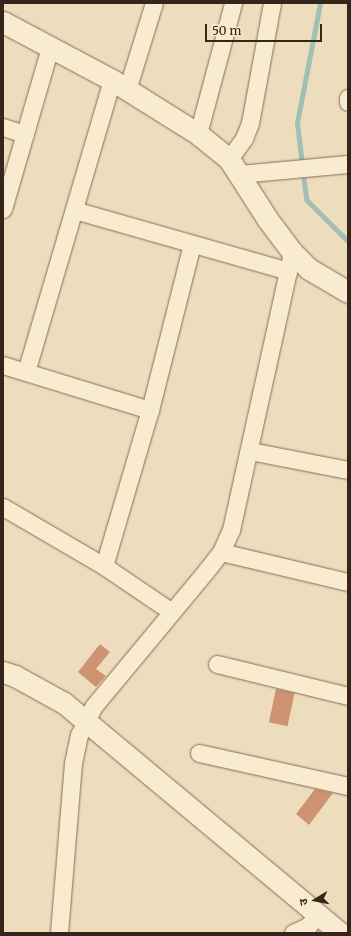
<!DOCTYPE html>
<meta charset="utf-8">
<style>
body{margin:0}
#map{position:relative;width:351px;height:936px;overflow:hidden;background:#eeddbd;font-family:Merriweather,"Noto Sans Devanagari",serif}
div>[style]{position:absolute}
.stream>*{height:4.5px;margin:-2.25px;padding:0 2.25px;transform-origin:2.25px;border-radius:2.25px;background:#a0bfb5}
.building>*{inset:0;background:#cd9372;transform-origin:0 0}
.roads{filter:drop-shadow(0 0 1px #866d56) drop-shadow(0 0 1px #866d56)}
.minor>*{height:17px;margin:-8.5px;padding:0 8.5px;transform-origin:8.5px;border-radius:8.5px;background:#f9ebcf}
.tertiary>*{height:21px;margin:-10.5px;padding:0 10.5px;transform-origin:10.5px;border-radius:10.5px;background:#f9ebcf}
span{translate:-50% -50%;white-space:nowrap;text-align:center;line-height:1.15;-webkit-text-stroke:3px #f5e8cc;paint-order:stroke}
.frame{position:absolute;inset:0;border:4px solid #35261b;pointer-events:none}
.north{position:absolute;left:295px;top:880px;width:40px;height:40px;-webkit-text-stroke:3px #f5e8cc;paint-order:stroke;rotate:260deg;font-size:11px;font-weight:700;line-height:16px;text-align:center;color:#35261b}
.north::after{content:'';display:block;margin:auto;width:14px;height:18px;background:#35261b;clip-path:polygon(50% 0,100% 100%,50% 72%,0 100%)}
.scale{position:absolute;left:205px;top:24px;width:117px;height:18px;box-sizing:border-box;border:2px solid #35261b;border-top:0;padding-left:5px;font-size:12px;line-height:14px;white-space:nowrap;color:#35261b;-webkit-text-stroke:3px #f5e8cc;paint-order:stroke}
</style>
<div id="map">
<div class="stream">
<div style="left:302px;top:165px;width:42px;rotate:-96.8deg"></div>
<div style="left:297px;top:123px;width:122px;rotate:-79.1deg"></div>
<div style="left:303px;top:172px;width:28px;rotate:82deg"></div>
<div style="left:307px;top:200px;width:58px;rotate:45deg"></div>
</div>
<div class="building">
<div style="clip-path:polygon(100px 644px,110px 652px,96px 669px,106px 676px,96px 687px,78px 672px)"></div>
<div style="left:276px;top:689px;width:19px;height:34px;rotate:12deg"></div>
<div style="clip-path:polygon(315px 789px,333px 793px,309px 825px,296px 814px)"></div>
</div>
<div class="roads">
<div class="minor">
<div style="left:127px;top:90px;width:91px;rotate:-72.8deg"></div>
<div style="left:348px;top:98px;width:4px;rotate:90deg"></div>
<div style="left:3px;top:127px;width:23px;rotate:18deg"></div>
<div style="left:198px;top:134px;width:136px;rotate:-75deg"></div>
<div style="left:229px;top:159px;width:26px;rotate:-54deg"></div>
<div style="left:244px;top:138px;width:16px;rotate:-68deg"></div>
<div style="left:250px;top:123px;width:122px;rotate:-79.6deg"></div>
<div style="left:240px;top:174px;width:108px;rotate:-5.3deg"></div>
<div style="left:3px;top:209px;width:169px;rotate:-73.8deg"></div>
<div style="left:74px;top:210px;width:223px;rotate:15.9deg"></div>
<div style="left:3px;top:365px;width:154px;rotate:17deg"></div>
<div style="left:26px;top:372px;width:304px;rotate:-73.6deg"></div>
<div style="left:250px;top:451px;width:100px;rotate:11deg"></div>
<div style="left:3px;top:507px;width:117px;rotate:30.3deg"></div>
<div style="left:104px;top:566px;width:82px;rotate:34.1deg"></div>
<div style="left:221px;top:552px;width:130px;rotate:13.3deg"></div>
<div style="left:104px;top:566px;width:163px;rotate:-73.6deg"></div>
<div style="left:150px;top:410px;width:171px;rotate:-75.8deg"></div>
<div style="left:217px;top:664px;width:135px;rotate:13.7deg"></div>
<div style="left:199px;top:753px;width:153px;rotate:12.5deg"></div>
<div style="left:59px;top:933px;width:171px;rotate:-85.3deg"></div>
<div style="left:73px;top:763px;width:29px;rotate:-78deg"></div>
<div style="left:79px;top:735px;width:31px;rotate:-63deg"></div>
<div style="left:93px;top:707px;width:177px;rotate:-50.3deg"></div>
<div style="left:206px;top:571px;width:24px;rotate:-52deg"></div>
<div style="left:221px;top:552px;width:24px;rotate:-66deg"></div>
<div style="left:231px;top:530px;width:285px;rotate:-77.6deg"></div>
<div style="left:293px;top:933px;width:17px;rotate:-25deg"></div>
<div style="left:308px;top:926px;width:16px;rotate:-50deg"></div>
</div>
<div class="tertiary">
<div style="left:3px;top:22px;width:123px;rotate:28deg"></div>
<div style="left:112px;top:80px;width:102px;rotate:32.1deg"></div>
<div style="left:198px;top:134px;width:40px;rotate:39deg"></div>
<div style="left:229px;top:159px;width:72px;rotate:57.4deg"></div>
<div style="left:268px;top:220px;width:40px;rotate:53deg"></div>
<div style="left:292px;top:252px;width:24px;rotate:45deg"></div>
<div style="left:309px;top:269px;width:45px;rotate:30.5deg"></div>
<div style="left:3px;top:672px;width:13px;rotate:18deg"></div>
<div style="left:15px;top:676px;width:56px;rotate:28.9deg"></div>
<div style="left:64px;top:703px;width:359px;rotate:39.8deg"></div>
</div>
</div>
<div class="frame"></div>
<div class="north">उ</div>
<div class="scale">50 m</div>
</div>
